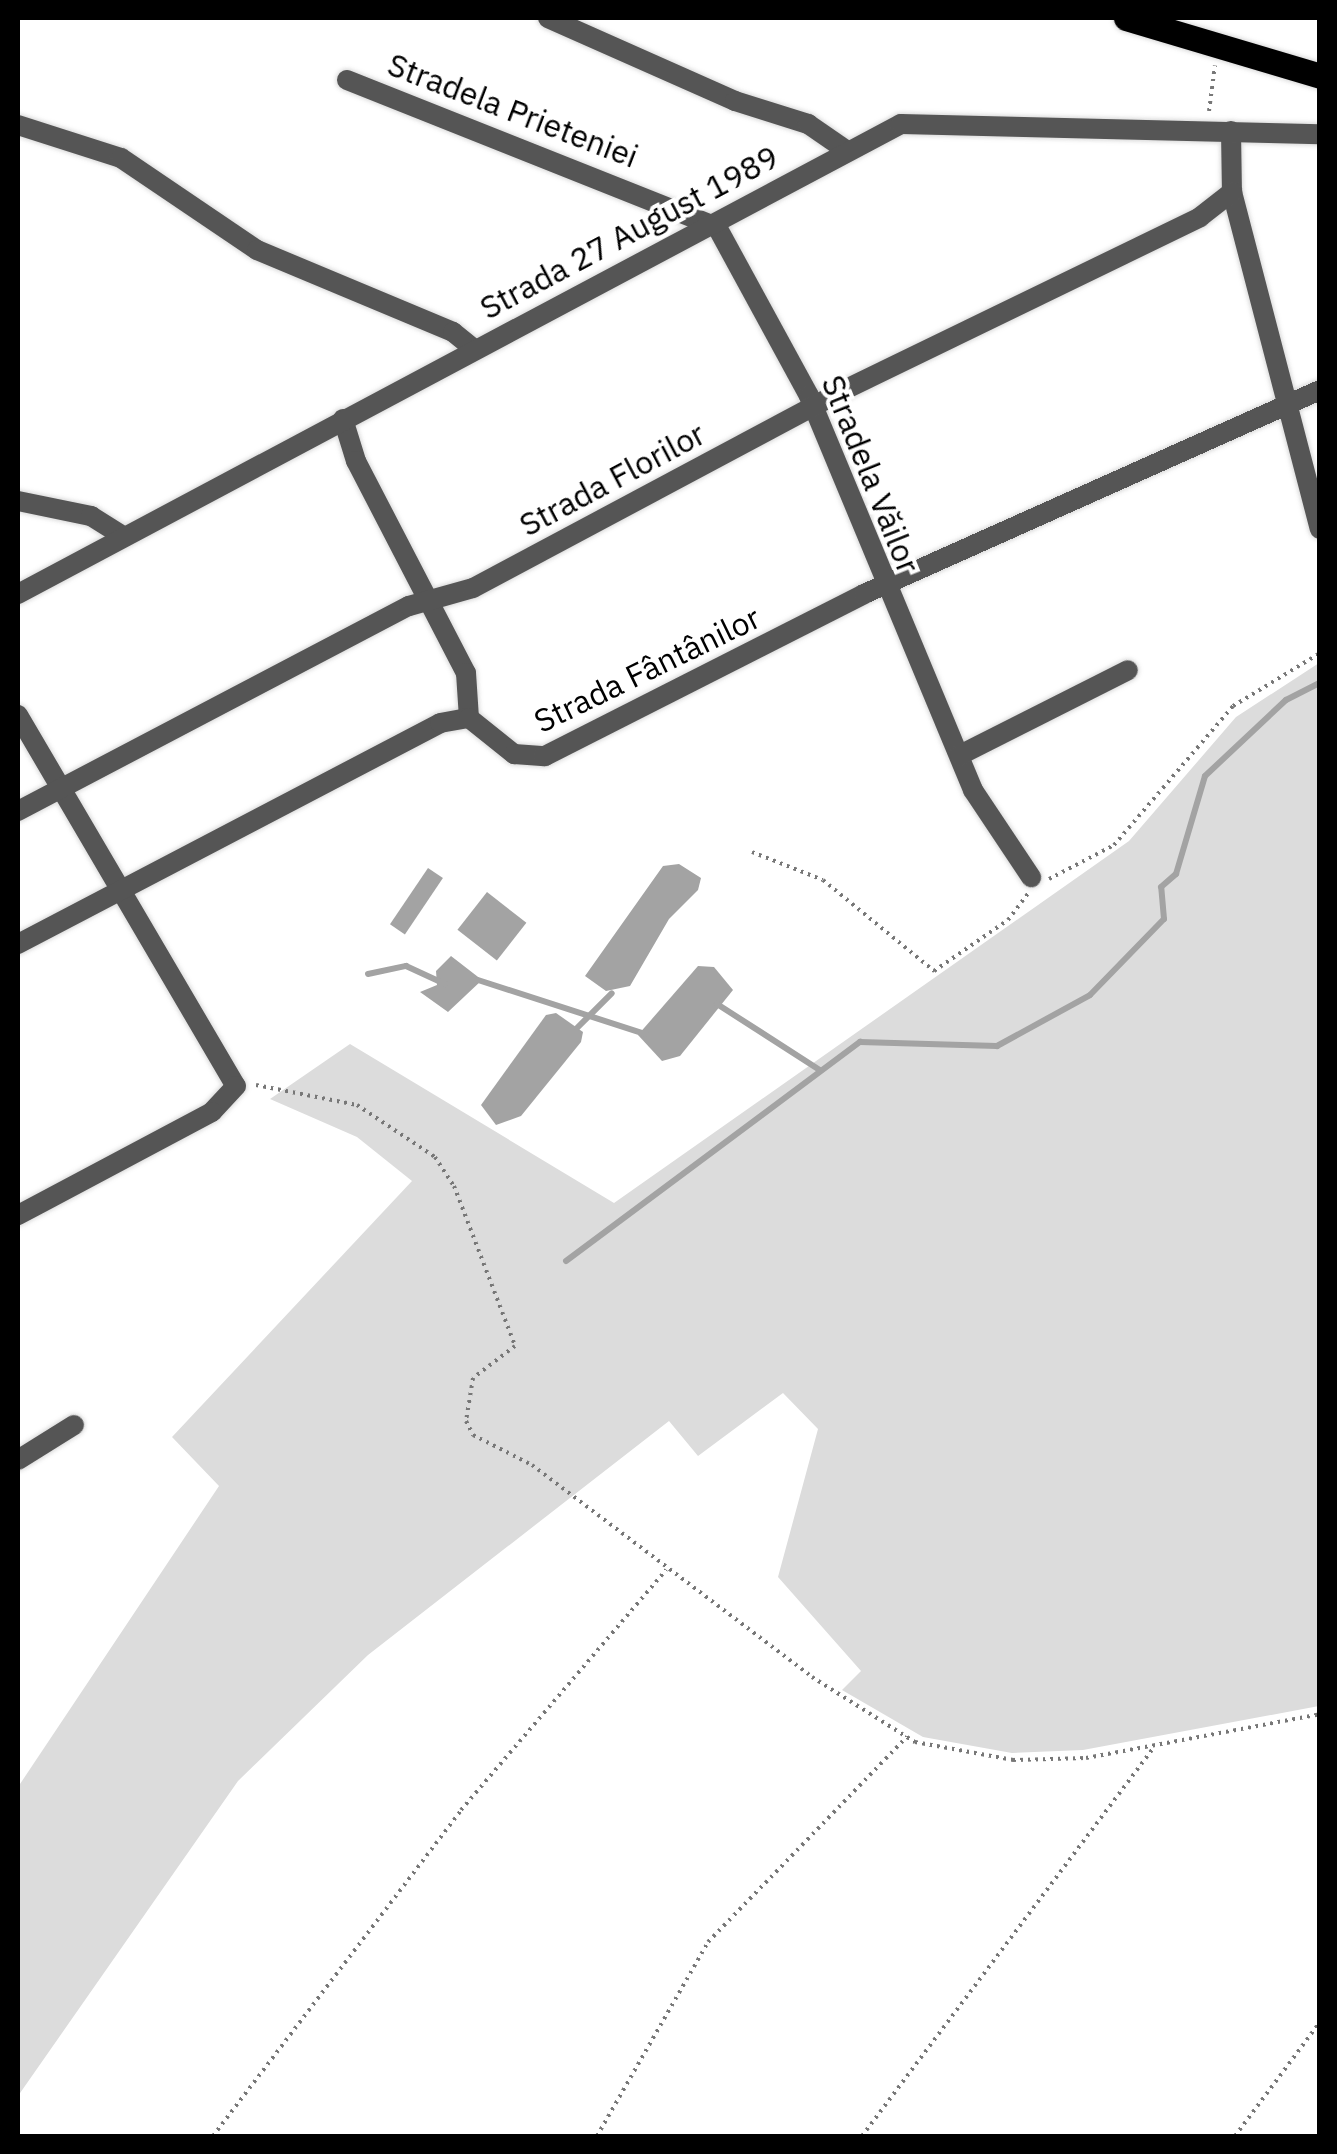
<!DOCTYPE html>
<meta charset="utf-8">
<style>
body{margin:0}
#map{position:relative;width:1337px;height:2154px;overflow:hidden;background:#fff;font-family:"IBM Plex Sans",sans-serif}
div>[style]{position:absolute}
.green>*{inset:0;background:#dcdcdc}
.water>*{inset:0;background:#a3a3a3;transform-origin:0 0}
.stream>*{height:6px;margin:-3px;padding:0 3px;transform-origin:3px;border-radius:3px;background:#a3a3a3}
.path>*{height:4px;margin-top:-2px;transform-origin:0;background:repeating-linear-gradient(90deg,#777 0 2.5px,transparent 0 7.5px)}
.roads{filter:drop-shadow(0 0 2px #dbdbdb) drop-shadow(0 0 2px #dbdbdb)}
.minor>*{height:20px;margin:-10px;padding:0 10px;transform-origin:10px;border-radius:10px;background:#555}
.major>*{height:25px;margin:-12.5px;padding:0 12.5px;transform-origin:12.5px;border-radius:12.5px;background:#000}
span{translate:-50% -50%;white-space:nowrap;text-align:center;line-height:1.15;-webkit-text-stroke:8px #fff;paint-order:stroke}
.street-label{font-size:32px;color:#000}
.frame{position:absolute;inset:0;border:20px solid #000;pointer-events:none}
</style>
<div id="map">
<div class="green">
<div style="clip-path:polygon(1319px 663px,1319px 1706px,1083px 1750px,1012px 1753px,923px 1737px,842px 1690px,861px 1671px,778px 1577px,818px 1429px,783px 1393px,698px 1456px,669px 1421px,368px 1655px,238px 1781px,18px 2096px,18px 1787px,219px 1486px,172px 1437px,412px 1181px,357px 1137px,270px 1099px,350px 1044px,614px 1203px,1129px 841px,1236px 717px)"></div>
</div>
<div class="water">
<div style="clip-path:polygon(679px 864px,701px 878px,698px 890px,669px 919px,630px 986px,606px 991px,585px 976px,663px 866px)"></div>
<div style="left:428px;top:868px;width:18px;height:68px;rotate:34deg"></div>
<div style="left:487px;top:892px;width:50px;height:48px;rotate:38deg"></div>
<div style="clip-path:polygon(451px 956px,482px 980px,448px 1012px,420px 992px,437px 985px,436px 971px)"></div>
<div style="clip-path:polygon(698px 966px,714px 967px,733px 990px,680px 1056px,662px 1061px,638px 1035px)"></div>
<div style="clip-path:polygon(556px 1013px,583px 1032px,581px 1042px,521px 1116px,496px 1125px,481px 1105px,546px 1015px)"></div>
</div>
<div class="stream">
<div style="left:368px;top:974px;width:39px;rotate:-12deg"></div>
<div style="left:406px;top:966px;width:43px;rotate:24.8deg"></div>
<div style="left:478px;top:980px;width:176px;rotate:17.9deg"></div>
<div style="left:717px;top:1004px;width:122px;rotate:32.7deg"></div>
<div style="left:577px;top:1028px;width:49px;rotate:-45deg"></div>
<div style="left:566px;top:1261px;width:367px;rotate:-36.7deg"></div>
<div style="left:860px;top:1042px;width:137px;rotate:1.7deg"></div>
<div style="left:997px;top:1046px;width:106px;rotate:-28.7deg"></div>
<div style="left:1090px;top:995px;width:106px;rotate:-45.8deg"></div>
<div style="left:1164px;top:919px;width:32px;rotate:-95deg"></div>
<div style="left:1161px;top:887px;width:20px;rotate:-41deg"></div>
<div style="left:1176px;top:874px;width:102px;rotate:-73.5deg"></div>
<div style="left:1205px;top:776px;width:111px;rotate:-43.2deg"></div>
<div style="left:1286px;top:700px;width:38px;rotate:-27deg"></div>
</div>
<div class="path">
<div style="left:1209px;top:111px;width:46px;rotate:-82.6deg"></div>
<div style="left:752px;top:852px;width:76px;rotate:21.5deg"></div>
<div style="left:823px;top:880px;width:144px;rotate:39.3deg"></div>
<div style="left:934px;top:971px;width:90px;rotate:-34.6deg"></div>
<div style="left:1008px;top:920px;width:34px;rotate:-53deg"></div>
<div style="left:1049px;top:879px;width:73px;rotate:-27.6deg"></div>
<div style="left:1114px;top:845px;width:183px;rotate:-49.4deg"></div>
<div style="left:1233px;top:706px;width:102px;rotate:-31.3deg"></div>
<div style="left:256px;top:1085px;width:103px;rotate:11.2deg"></div>
<div style="left:357px;top:1105px;width:94px;rotate:33.7deg"></div>
<div style="left:435px;top:1157px;width:35px;rotate:57deg"></div>
<div style="left:454px;top:1186px;width:171px;rotate:69.1deg"></div>
<div style="left:515px;top:1346px;width:53px;rotate:142.7deg"></div>
<div style="left:473px;top:1378px;width:44px;rotate:99.2deg"></div>
<div style="left:466px;top:1421px;width:16px;rotate:63deg"></div>
<div style="left:473px;top:1435px;width:66px;rotate:27deg"></div>
<div style="left:532px;top:1465px;width:351px;rotate:37.1deg"></div>
<div style="left:812px;top:1677px;width:122px;rotate:32.3deg"></div>
<div style="left:915px;top:1742px;width:100px;rotate:10.4deg"></div>
<div style="left:1013px;top:1760px;width:73px;rotate:-1.6deg"></div>
<div style="left:1086px;top:1758px;width:238px;rotate:-10.6deg"></div>
<div style="left:213px;top:2136px;width:410px;rotate:-52.7deg"></div>
<div style="left:461px;top:1810px;width:316px;rotate:-49.5deg"></div>
<div style="left:597px;top:2136px;width:224px;rotate:-60.2deg"></div>
<div style="left:708px;top:1942px;width:286px;rotate:-45.9deg"></div>
<div style="left:862px;top:2136px;width:484px;rotate:-53.1deg"></div>
<div style="left:1235px;top:2136px;width:142px;rotate:-53.3deg"></div>
</div>
<div class="roads">
<div class="minor">
<div style="left:548px;top:18px;width:205px;rotate:23.9deg"></div>
<div style="left:735px;top:101px;width:77px;rotate:17.5deg"></div>
<div style="left:808px;top:124px;width:46px;rotate:34.4deg"></div>
<div style="left:347px;top:80px;width:398px;rotate:21.7deg"></div>
<div style="left:717px;top:227px;width:192px;rotate:61.4deg"></div>
<div style="left:809px;top:396px;width:427px;rotate:67.4deg"></div>
<div style="left:973px;top:790px;width:105px;rotate:56.3deg"></div>
<div style="left:18px;top:125px;width:108px;rotate:17.8deg"></div>
<div style="left:121px;top:158px;width:164px;rotate:34.1deg"></div>
<div style="left:257px;top:250px;width:212px;rotate:22.7deg"></div>
<div style="left:453px;top:332px;width:27px;rotate:39deg"></div>
<div style="left:1231px;top:131px;width:61px;rotate:89.1deg"></div>
<div style="left:1232px;top:192px;width:348px;rotate:75.4deg"></div>
<div style="left:343px;top:419px;width:44px;rotate:72.8deg"></div>
<div style="left:356px;top:461px;width:239px;rotate:62.6deg"></div>
<div style="left:466px;top:673px;width:45px;rotate:86.2deg"></div>
<div style="left:18px;top:501px;width:75px;rotate:11.6deg"></div>
<div style="left:91px;top:516px;width:39px;rotate:32deg"></div>
<div style="left:18px;top:594px;width:1000px;rotate:-28.03deg"></div>
<div style="left:901px;top:124px;width:419px;rotate:1.4deg"></div>
<div style="left:18px;top:715px;width:430px;rotate:59.6deg"></div>
<div style="left:236px;top:1086px;width:35px;rotate:133deg"></div>
<div style="left:212px;top:1112px;width:220px;rotate:152deg"></div>
<div style="left:960px;top:755px;width:188px;rotate:-26.8deg"></div>
<div style="left:18px;top:811px;width:441px;rotate:-27.7deg"></div>
<div style="left:409px;top:606px;width:66px;rotate:-15.7deg"></div>
<div style="left:473px;top:588px;width:407px;rotate:-28.1deg"></div>
<div style="left:832px;top:396px;width:409px;rotate:-25.9deg"></div>
<div style="left:1200px;top:217px;width:41px;rotate:-38deg"></div>
<div style="left:18px;top:944px;width:476px;rotate:-27.6deg"></div>
<div style="left:440px;top:723px;width:29px;rotate:-10deg"></div>
<div style="left:469px;top:718px;width:58px;rotate:38.7deg"></div>
<div style="left:514px;top:754px;width:31px;rotate:4deg"></div>
<div style="left:545px;top:756px;width:358px;rotate:-26.9deg"></div>
<div style="left:864px;top:594px;width:500px;rotate:-24.1deg"></div>
<div style="left:18px;top:1460px;width:66px;rotate:-32deg"></div>
</div>
<div class="major">
<div style="left:1126px;top:18px;width:202px;rotate:16.6deg"></div>
</div>
</div>
<div class="street-label">
<span style="left:513px;top:110px;rotate:21deg">Stradela Prieteniei</span>
<span style="left:629px;top:232px;rotate:-28deg">Strada 27 August 1989</span>
<span style="left:871px;top:474px;rotate:68deg">Stradela Văilor</span>
<span style="left:612px;top:479px;rotate:-28deg">Strada Florilor</span>
<span style="left:647px;top:669px;rotate:-26deg">Strada Fântânilor</span>
</div>
<div class="frame"></div>
</div>
